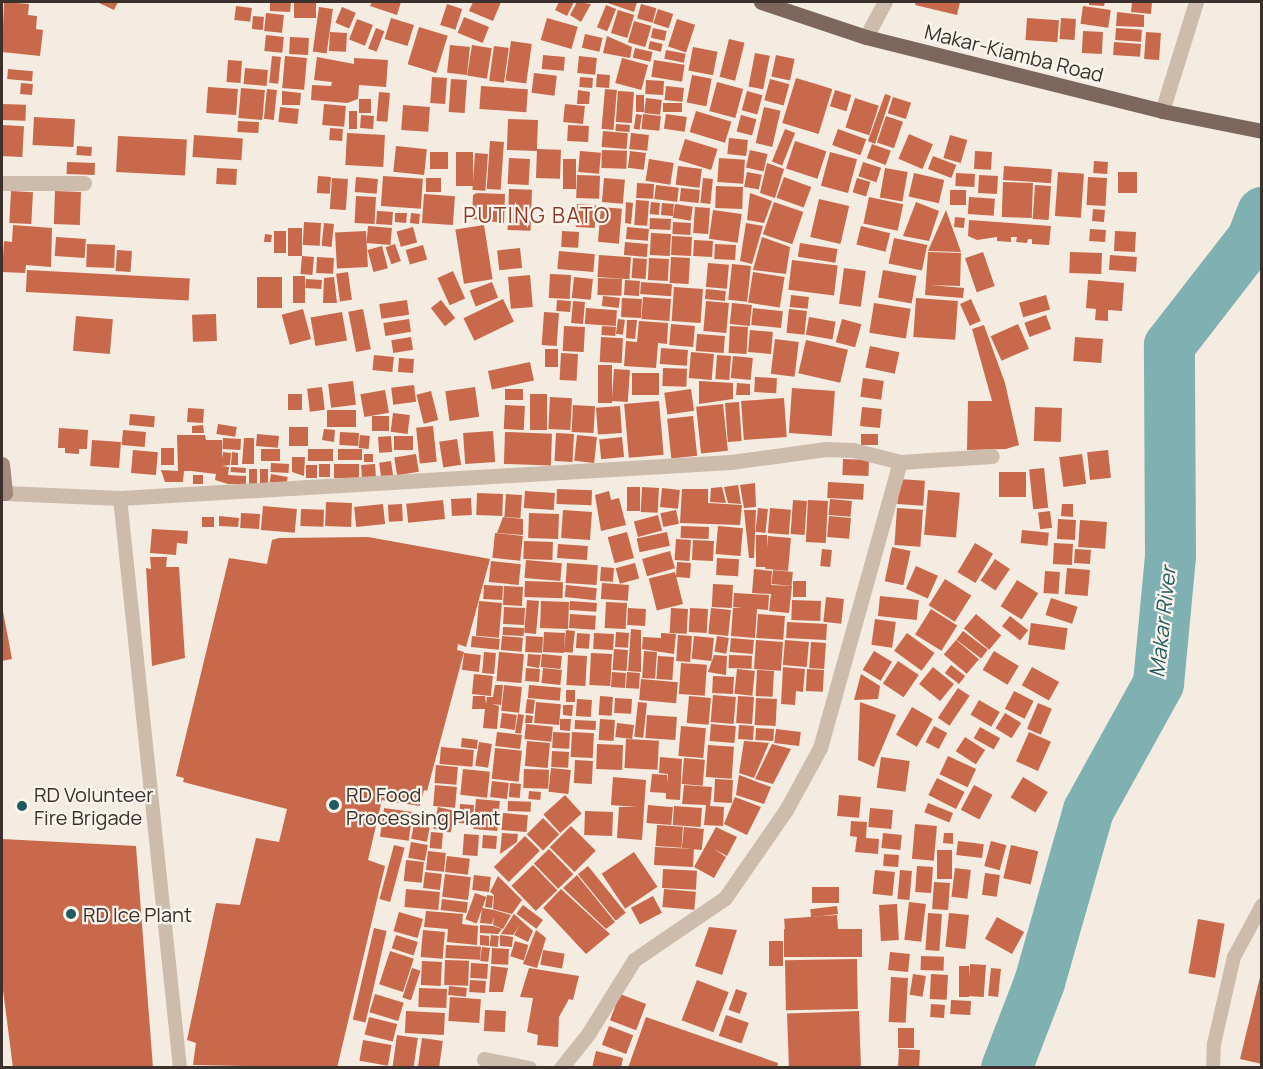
<!DOCTYPE html>
<style>
body{margin:0}
#map{position:relative;width:1263px;height:1069px;overflow:hidden;background:#f4ebe1;font-family:Manrope,sans-serif}
div>[style]{position:absolute}
.river>*{height:51px;margin:-25.5px;padding:0 25.5px;transform-origin:25.5px;border-radius:25.5px;background:#7fb0b2}
.building>*{inset:0;background:#c8694b;transform-origin:0 0}
.lane>*{height:14px;margin:-7px;padding:0 7px;transform-origin:7px;border-radius:7px;background:#cdbbac}
.street>*{height:15px;margin:-7.5px;padding:0 7.5px;transform-origin:7.5px;border-radius:7.5px;background:#cdbbac}
.secondary>*{height:15px;margin:-7.5px;padding:0 7.5px;transform-origin:7.5px;border-radius:7.5px;background:#a18a7d}
.primary>*{height:15px;margin:-7.5px;padding:0 7.5px;transform-origin:7.5px;border-radius:7.5px;background:#7d675c}
.dots>*{width:16px;height:16px;translate:-50% -50%;box-sizing:border-box;border:3px solid #fbf5ee;border-radius:50%}
span{translate:-50% -50%;white-space:nowrap;text-align:center;line-height:1.15;-webkit-text-stroke:4.5px #fbf5ee;paint-order:stroke}
.street-label{font-size:20px;color:#3b302b}
.poi-label{font-size:20px;color:#3b302b}
.left{translate:0 -50%;text-align:left}
.neighbourhood-label{font-size:21px;color:#8c3b22;letter-spacing:1.5px}
.water-label{font-size:21px;color:#1f5a5e;font-style:italic}
.frame{position:absolute;inset:0;border:3px solid #3b302b;pointer-events:none}
</style>
<div id="map">
<div class="river">
<div style="left:1006px;top:1068px;width:92px;rotate:-69deg"></div>
<div style="left:1039px;top:982px;width:179px;rotate:-74.1deg"></div>
<div style="left:1088px;top:810px;width:145px;rotate:-61.1deg"></div>
<div style="left:1158px;top:683px;width:129px;rotate:-84.6deg"></div>
<div style="left:1170px;top:555px;width:210px;rotate:-90.3deg"></div>
<div style="left:1169px;top:345px;width:135px;rotate:-52.2deg"></div>
<div style="left:1252px;top:238px;width:28px;rotate:-69deg"></div>
</div>
<div class="building">
<div style="clip-path:polygon(4px 2px,29px 4px,28px 15px,37px 16px,36px 29px,43px 30px,40px 56px,2px 52px)"></div>
<div style="clip-path:polygon(97px 2px,118px 2px,114px 10px)"></div>
<div style="clip-path:polygon(270px 2px,291px 2px,290px 12px,270px 11px)"></div>
<div style="left:294px;top:2px;width:22px;height:16px"></div>
<div style="clip-path:polygon(372px 2px,401px 2px,397px 15px,370px 6px)"></div>
<div style="clip-path:polygon(473px 2px,501px 2px,493px 21px,469px 11px)"></div>
<div style="clip-path:polygon(559px 2px,574px 2px,567px 16px,555px 10px)"></div>
<div style="clip-path:polygon(577px 2px,591px 4px,581px 22px,570px 15px)"></div>
<div style="clip-path:polygon(605px 2px,637px 2px,634px 12px)"></div>
<div style="clip-path:polygon(916px 2px,960px 2px,957px 15px,915px 5px)"></div>
<div style="clip-path:polygon(1089px 2px,1105px 2px,1104px 6px,1089px 5px)"></div>
<div style="clip-path:polygon(1132px 2px,1152px 2px,1151px 14px,1131px 12px)"></div>
<div style="left:447px;top:4px;width:16px;height:22px;rotate:18deg"></div>
<div style="left:641px;top:4px;width:16px;height:15px;rotate:15deg"></div>
<div style="left:606px;top:5px;width:11px;height:24px;rotate:22deg"></div>
<div style="left:236px;top:6px;width:16px;height:14px;rotate:7deg"></div>
<div style="left:1083px;top:6px;width:28px;height:18px;rotate:8deg"></div>
<div style="left:319px;top:7px;width:14px;height:45px;rotate:8deg"></div>
<div style="left:342px;top:7px;width:15px;height:17px;rotate:23deg"></div>
<div style="left:658px;top:9px;width:16px;height:15px;rotate:18deg"></div>
<div style="left:618px;top:10px;width:17px;height:24px;rotate:17deg"></div>
<div style="clip-path:polygon(1117px 12px,1144px 15px,1144px 27px,1116px 26px)"></div>
<div style="left:266px;top:13px;width:18px;height:18px;rotate:6deg"></div>
<div style="left:253px;top:16px;width:11px;height:13px;rotate:5deg"></div>
<div style="left:464px;top:17px;width:27px;height:17px;rotate:22deg"></div>
<div style="left:391px;top:18px;width:24px;height:22px;rotate:17deg"></div>
<div style="left:547px;top:18px;width:32px;height:23px;rotate:16deg"></div>
<div style="left:1027px;top:18px;width:32px;height:22px;rotate:4deg"></div>
<div style="left:1061px;top:18px;width:15px;height:21px;rotate:4deg"></div>
<div style="left:357px;top:19px;width:17px;height:22px;rotate:21deg"></div>
<div style="left:677px;top:19px;width:19px;height:29px;rotate:18deg"></div>
<div style="left:634px;top:21px;width:18px;height:22px;rotate:16deg"></div>
<div style="left:419px;top:27px;width:30px;height:39px;rotate:17deg"></div>
<div style="left:376px;top:28px;width:9px;height:22px;rotate:21deg"></div>
<div style="left:653px;top:28px;width:14px;height:10px;rotate:12deg"></div>
<div style="left:1116px;top:28px;width:26px;height:12px;rotate:4deg"></div>
<div style="left:1083px;top:31px;width:20px;height:22px;rotate:3deg"></div>
<div style="left:330px;top:32px;width:17px;height:19px;rotate:3deg"></div>
<div style="left:1146px;top:32px;width:15px;height:27px;rotate:4deg"></div>
<div style="left:585px;top:34px;width:18px;height:14px;rotate:13deg"></div>
<div style="left:266px;top:35px;width:18px;height:16px;rotate:6deg"></div>
<div style="clip-path:polygon(607px 36px,632px 47px,630px 58px,603px 53px)"></div>
<div style="left:290px;top:37px;width:19px;height:17px;rotate:3deg"></div>
<div style="left:729px;top:39px;width:16px;height:39px;rotate:14deg"></div>
<div style="left:511px;top:41px;width:21px;height:40px;rotate:8deg"></div>
<div style="left:650px;top:41px;width:13px;height:8px;rotate:13deg"></div>
<div style="left:1114px;top:42px;width:27px;height:13px;rotate:4deg"></div>
<div style="left:450px;top:45px;width:20px;height:28px;rotate:6deg"></div>
<div style="left:472px;top:45px;width:20px;height:31px;rotate:9deg"></div>
<div style="left:494px;top:46px;width:15px;height:35px;rotate:8deg"></div>
<div style="left:693px;top:47px;width:25px;height:24px;rotate:11deg"></div>
<div style="left:635px;top:48px;width:18px;height:10px;rotate:13deg"></div>
<div style="left:666px;top:50px;width:20px;height:9px;rotate:11deg"></div>
<div style="left:755px;top:53px;width:15px;height:34px;rotate:11deg"></div>
<div style="left:543px;top:55px;width:22px;height:14px;rotate:5deg"></div>
<div style="left:776px;top:55px;width:19px;height:22px;rotate:12deg"></div>
<div style="left:272px;top:56px;width:9px;height:27px;rotate:6deg"></div>
<div style="left:285px;top:56px;width:22px;height:32px;rotate:5deg"></div>
<div style="left:579px;top:56px;width:18px;height:17px;rotate:6deg"></div>
<div style="clip-path:polygon(317px 57px,354px 64px,354px 58px,388px 60px,386px 87px,359px 85px,358px 99px,347px 103px,311px 100px,312px 85px,331px 86px,332px 82px,314px 80px)"></div>
<div style="left:622px;top:58px;width:27px;height:26px;rotate:15deg"></div>
<div style="left:228px;top:60px;width:14px;height:22px;rotate:4deg"></div>
<div style="left:654px;top:60px;width:31px;height:17px;rotate:9deg"></div>
<div style="left:245px;top:68px;width:23px;height:16px;rotate:5deg"></div>
<div style="left:8px;top:69px;width:25px;height:10px;rotate:5deg"></div>
<div style="left:534px;top:73px;width:23px;height:20px;rotate:7deg"></div>
<div style="left:597px;top:74px;width:13px;height:13px;rotate:4deg"></div>
<div style="left:692px;top:75px;width:20px;height:28px;rotate:11deg"></div>
<div style="left:432px;top:77px;width:15px;height:26px;rotate:4deg"></div>
<div style="left:580px;top:77px;width:13px;height:10px;rotate:4deg"></div>
<div style="left:796px;top:78px;width:38px;height:47px;rotate:17deg"></div>
<div style="left:451px;top:79px;width:16px;height:33px;rotate:4deg"></div>
<div style="left:770px;top:79px;width:20px;height:22px;rotate:15deg"></div>
<div style="left:646px;top:80px;width:18px;height:14px;rotate:3deg"></div>
<div style="left:717px;top:82px;width:27px;height:30px;rotate:15deg"></div>
<div style="left:21px;top:83px;width:12px;height:11px;rotate:5deg"></div>
<div style="left:481px;top:86px;width:47px;height:23px;rotate:4deg"></div>
<div style="left:666px;top:86px;width:18px;height:14px;rotate:6deg"></div>
<div style="left:208px;top:87px;width:30px;height:26px;rotate:4deg"></div>
<div style="left:241px;top:88px;width:24px;height:30px;rotate:5deg"></div>
<div style="left:267px;top:89px;width:10px;height:30px;rotate:6deg"></div>
<div style="left:605px;top:89px;width:12px;height:40px;rotate:5deg"></div>
<div style="clip-path:polygon(578px 90px,590px 92px,589px 104px,577px 104px)"></div>
<div style="left:835px;top:90px;width:17px;height:17px;rotate:17deg"></div>
<div style="clip-path:polygon(282px 91px,301px 93px,300px 105px,282px 105px)"></div>
<div style="left:618px;top:91px;width:16px;height:31px;rotate:4deg"></div>
<div style="left:747px;top:91px;width:16px;height:20px;rotate:15deg"></div>
<div style="left:379px;top:92px;width:11px;height:29px;rotate:5deg"></div>
<div style="clip-path:polygon(885px 94px,891px 96px,875px 144px,868px 141px)"></div>
<div style="left:636px;top:95px;width:8px;height:17px"></div>
<div style="left:893px;top:97px;width:19px;height:17px;rotate:18deg"></div>
<div style="left:646px;top:98px;width:16px;height:15px;rotate:7deg"></div>
<div style="left:855px;top:98px;width:25px;height:31px;rotate:18deg"></div>
<div style="left:359px;top:99px;width:12px;height:14px"></div>
<div style="left:663px;top:103px;width:19px;height:9px"></div>
<div style="left:2px;top:104px;width:24px;height:16px;rotate:2deg"></div>
<div style="left:324px;top:104px;width:22px;height:21px;rotate:5deg"></div>
<div style="left:565px;top:104px;width:20px;height:18px;rotate:6deg"></div>
<div style="left:403px;top:105px;width:27px;height:25px;rotate:4deg"></div>
<div style="left:280px;top:107px;width:19px;height:15px;rotate:6deg"></div>
<div style="left:764px;top:107px;width:17px;height:37px;rotate:13deg"></div>
<div style="left:349px;top:111px;width:8px;height:18px"></div>
<div style="left:696px;top:111px;width:37px;height:22px;rotate:17deg"></div>
<div style="left:636px;top:114px;width:6px;height:15px;rotate:9deg"></div>
<div style="left:643px;top:114px;width:18px;height:15px;rotate:6deg"></div>
<div style="left:666px;top:114px;width:21px;height:15px;rotate:8deg"></div>
<div style="left:361px;top:115px;width:13px;height:13px;rotate:4deg"></div>
<div style="left:741px;top:115px;width:16px;height:17px;rotate:15deg"></div>
<div style="left:886px;top:116px;width:18px;height:28px;rotate:19deg"></div>
<div style="left:34px;top:117px;width:41px;height:28px;rotate:3deg"></div>
<div style="left:508px;top:119px;width:30px;height:31px;rotate:2deg"></div>
<div style="left:238px;top:121px;width:21px;height:11px;rotate:3deg"></div>
<div style="left:616px;top:124px;width:14px;height:7px;rotate:4deg"></div>
<div style="left:2px;top:125px;width:22px;height:31px;rotate:3deg"></div>
<div style="left:568px;top:125px;width:21px;height:16px;rotate:3deg"></div>
<div style="left:330px;top:128px;width:13px;height:12px;rotate:4deg"></div>
<div style="left:785px;top:129px;width:11px;height:35px;rotate:22deg"></div>
<div style="left:838px;top:129px;width:30px;height:17px;rotate:20deg"></div>
<div style="left:603px;top:131px;width:25px;height:16px;rotate:5deg"></div>
<div style="left:347px;top:133px;width:38px;height:32px;rotate:3deg"></div>
<div style="left:631px;top:133px;width:18px;height:16px;rotate:6deg"></div>
<div style="left:909px;top:134px;width:26px;height:27px;rotate:23deg"></div>
<div style="left:194px;top:135px;width:49px;height:22px;rotate:4deg"></div>
<div style="left:950px;top:135px;width:18px;height:24px;rotate:16deg"></div>
<div style="left:118px;top:136px;width:69px;height:36px;rotate:3deg"></div>
<div style="left:729px;top:138px;width:19px;height:16px;rotate:6deg"></div>
<div style="left:685px;top:139px;width:34px;height:22px;rotate:17deg"></div>
<div style="left:490px;top:141px;width:14px;height:48px;rotate:4deg"></div>
<div style="left:795px;top:141px;width:33px;height:29px;rotate:18deg"></div>
<div style="left:872px;top:144px;width:20px;height:15px;rotate:20deg"></div>
<div style="left:77px;top:146px;width:15px;height:9px;rotate:4deg"></div>
<div style="left:396px;top:146px;width:31px;height:26px;rotate:6deg"></div>
<div style="left:537px;top:149px;width:24px;height:29px;rotate:2deg"></div>
<div style="left:602px;top:150px;width:25px;height:18px;rotate:2deg"></div>
<div style="left:750px;top:150px;width:18px;height:18px;rotate:13deg"></div>
<div style="left:580px;top:151px;width:21px;height:21px;rotate:5deg"></div>
<div style="left:630px;top:151px;width:16px;height:17px;rotate:7deg"></div>
<div style="left:975px;top:151px;width:17px;height:18px;rotate:3deg"></div>
<div style="left:430px;top:152px;width:18px;height:17px"></div>
<div style="left:456px;top:152px;width:17px;height:34px"></div>
<div style="left:830px;top:152px;width:28px;height:35px;rotate:15deg"></div>
<div style="left:475px;top:153px;width:13px;height:37px;rotate:4deg"></div>
<div style="left:933px;top:156px;width:25px;height:14px;rotate:21deg"></div>
<div style="left:509px;top:158px;width:21px;height:26px;rotate:3deg"></div>
<div style="left:719px;top:158px;width:26px;height:24px;rotate:4deg"></div>
<div style="left:563px;top:159px;width:13px;height:30px"></div>
<div style="left:649px;top:159px;width:25px;height:22px;rotate:9deg"></div>
<div style="left:1094px;top:161px;width:14px;height:12px;rotate:4deg"></div>
<div style="left:67px;top:162px;width:28px;height:12px;rotate:2deg"></div>
<div style="left:863px;top:162px;width:19px;height:15px;rotate:18deg"></div>
<div style="clip-path:polygon(767px 163px,784px 169px,775px 198px,760px 193px)"></div>
<div style="left:678px;top:166px;width:24px;height:19px;rotate:7deg"></div>
<div style="left:1004px;top:166px;width:48px;height:14px;rotate:4deg"></div>
<div style="left:217px;top:168px;width:20px;height:16px;rotate:3deg"></div>
<div style="left:885px;top:168px;width:23px;height:30px;rotate:10deg"></div>
<div style="left:747px;top:172px;width:15px;height:15px;rotate:11deg"></div>
<div style="left:1058px;top:172px;width:26px;height:44px;rotate:4deg"></div>
<div style="left:1118px;top:172px;width:19px;height:21px"></div>
<div style="left:914px;top:173px;width:31px;height:24px;rotate:13deg"></div>
<div style="left:956px;top:173px;width:19px;height:13px;rotate:3deg"></div>
<div style="left:577px;top:175px;width:23px;height:23px;rotate:2deg"></div>
<div style="left:979px;top:175px;width:19px;height:18px;rotate:3deg"></div>
<div style="left:318px;top:176px;width:13px;height:17px;rotate:4deg"></div>
<div style="left:383px;top:176px;width:40px;height:30px;rotate:4deg"></div>
<div style="left:356px;top:177px;width:22px;height:15px;rotate:5deg"></div>
<div style="left:784px;top:177px;width:29px;height:22px;rotate:20deg"></div>
<div style="left:1088px;top:177px;width:19px;height:28px;rotate:3deg"></div>
<div style="left:332px;top:178px;width:16px;height:31px;rotate:4deg"></div>
<div style="left:426px;top:178px;width:15px;height:14px"></div>
<div style="left:604px;top:178px;width:21px;height:24px;rotate:5deg"></div>
<div style="left:703px;top:178px;width:10px;height:25px;rotate:6deg"></div>
<div style="left:857px;top:178px;width:14px;height:15px;rotate:17deg"></div>
<div style="left:1003px;top:182px;width:30px;height:35px;rotate:2deg"></div>
<div style="left:637px;top:183px;width:17px;height:15px;rotate:3deg"></div>
<div style="left:656px;top:185px;width:23px;height:14px;rotate:7deg"></div>
<div style="left:1035px;top:185px;width:16px;height:34px;rotate:4deg"></div>
<div style="left:716px;top:186px;width:27px;height:22px;rotate:2deg"></div>
<div style="left:681px;top:188px;width:19px;height:13px;rotate:6deg"></div>
<div style="left:509px;top:189px;width:23px;height:41px;rotate:2deg"></div>
<div style="left:950px;top:190px;width:16px;height:15px"></div>
<div style="left:11px;top:191px;width:22px;height:32px;rotate:3deg"></div>
<div style="left:55px;top:191px;width:26px;height:33px;rotate:2deg"></div>
<div style="clip-path:polygon(477px 193px,505px 194px,504px 223px,472px 219px,473px 195px)"></div>
<div style="clip-path:polygon(750px 193px,772px 201px,764px 223px,747px 220px)"></div>
<div style="left:424px;top:194px;width:31px;height:29px;rotate:4deg"></div>
<div style="left:356px;top:196px;width:20px;height:27px;rotate:3deg"></div>
<div style="left:869px;top:197px;width:35px;height:27px;rotate:12deg"></div>
<div style="left:969px;top:197px;width:26px;height:17px;rotate:4deg"></div>
<div style="left:819px;top:199px;width:31px;height:39px;rotate:13deg"></div>
<div style="left:636px;top:200px;width:13px;height:25px;rotate:4deg"></div>
<div style="clip-path:polygon(626px 202px,633px 203px,631px 224px,625px 223px)"></div>
<div style="left:651px;top:202px;width:9px;height:12px;rotate:6deg"></div>
<div style="left:774px;top:202px;width:31px;height:34px;rotate:19deg"></div>
<div style="clip-path:polygon(916px 202px,939px 211px,929px 241px,903px 236px)"></div>
<div style="left:662px;top:203px;width:12px;height:12px;rotate:5deg"></div>
<div style="left:577px;top:204px;width:19px;height:23px;rotate:3deg"></div>
<div style="left:675px;top:204px;width:18px;height:14px;rotate:9deg"></div>
<div style="left:601px;top:207px;width:21px;height:35px;rotate:5deg"></div>
<div style="left:695px;top:207px;width:15px;height:26px;rotate:4deg"></div>
<div style="left:1093px;top:209px;width:12px;height:12px;rotate:5deg"></div>
<div style="left:713px;top:210px;width:29px;height:29px;rotate:8deg"></div>
<div style="clip-path:polygon(946px 210px,961px 252px,928px 251px)"></div>
<div style="left:377px;top:211px;width:16px;height:13px;rotate:4deg"></div>
<div style="clip-path:polygon(395px 213px,407px 213px,406px 223px,395px 222px)"></div>
<div style="left:411px;top:213px;width:9px;height:10px;rotate:6deg"></div>
<div style="left:955px;top:217px;width:10px;height:10px;rotate:6deg"></div>
<div style="left:650px;top:218px;width:21px;height:11px;rotate:3deg"></div>
<div style="clip-path:polygon(969px 220px,1051px 226px,1049px 245px,1032px 244px,1032px 239px,1028px 239px,1027px 243px,1016px 242px,1017px 237px,1011px 237px,1011px 242px,997px 241px,997px 237px,977px 240px,968px 236px)"></div>
<div style="left:304px;top:222px;width:17px;height:23px;rotate:3deg"></div>
<div style="left:673px;top:222px;width:18px;height:12px;rotate:3deg"></div>
<div style="left:324px;top:223px;width:10px;height:23px;rotate:6deg"></div>
<div style="clip-path:polygon(746px 223px,763px 226px,752px 264px,740px 261px)"></div>
<div style="clip-path:polygon(13px 225px,52px 228px,51px 267px,26px 265px,25px 273px,2px 272px,4px 241px,12px 242px)"></div>
<div style="left:484px;top:225px;width:55px;height:29px;rotate:81deg"></div>
<div style="left:368px;top:226px;width:24px;height:17px;rotate:5deg"></div>
<div style="left:861px;top:226px;width:30px;height:19px;rotate:14deg"></div>
<div style="left:413px;top:227px;width:16px;height:17px;rotate:75deg"></div>
<div style="left:627px;top:227px;width:22px;height:12px;rotate:5deg"></div>
<div style="left:288px;top:228px;width:14px;height:28px"></div>
<div style="left:1090px;top:229px;width:16px;height:12px;rotate:4deg"></div>
<div style="left:274px;top:231px;width:12px;height:22px"></div>
<div style="left:366px;top:231px;width:36px;height:31px;rotate:87deg"></div>
<div style="left:562px;top:231px;width:17px;height:16px;rotate:3deg"></div>
<div style="left:1115px;top:231px;width:21px;height:20px;rotate:3deg"></div>
<div style="left:651px;top:233px;width:20px;height:22px;rotate:3deg"></div>
<div style="clip-path:polygon(265px 234px,272px 235px,271px 242px,264px 242px)"></div>
<div style="left:672px;top:236px;width:20px;height:19px;rotate:3deg"></div>
<div style="left:56px;top:237px;width:30px;height:19px;rotate:4deg"></div>
<div style="clip-path:polygon(762px 237px,790px 247px,786px 274px,753px 270px)"></div>
<div style="left:894px;top:238px;width:34px;height:26px;rotate:12deg"></div>
<div style="left:694px;top:240px;width:19px;height:16px;rotate:3deg"></div>
<div style="left:625px;top:242px;width:23px;height:13px;rotate:5deg"></div>
<div style="left:800px;top:243px;width:38px;height:14px;rotate:9deg"></div>
<div style="left:87px;top:244px;width:28px;height:23px;rotate:2deg"></div>
<div style="left:395px;top:244px;width:18px;height:10px;rotate:71deg"></div>
<div style="left:715px;top:244px;width:21px;height:15px;rotate:3deg"></div>
<div style="left:423px;top:245px;width:15px;height:18px;rotate:74deg"></div>
<div style="left:382px;top:246px;width:23px;height:15px;rotate:75deg"></div>
<div style="left:520px;top:248px;width:20px;height:23px;rotate:84deg"></div>
<div style="left:117px;top:250px;width:15px;height:21px;rotate:4deg"></div>
<div style="left:559px;top:251px;width:36px;height:18px;rotate:5deg"></div>
<div style="clip-path:polygon(928px 252px,961px 253px,960px 286px,930px 285px,964px 288px,963px 298px,925px 295px)"></div>
<div style="left:983px;top:252px;width:36px;height:19px;rotate:71deg"></div>
<div style="left:1070px;top:252px;width:32px;height:21px;rotate:2deg"></div>
<div style="left:599px;top:255px;width:32px;height:22px;rotate:4deg"></div>
<div style="left:1110px;top:255px;width:27px;height:15px;rotate:4deg"></div>
<div style="left:302px;top:256px;width:12px;height:18px;rotate:5deg"></div>
<div style="left:317px;top:257px;width:17px;height:16px;rotate:3deg"></div>
<div style="left:671px;top:257px;width:19px;height:26px;rotate:3deg"></div>
<div style="left:633px;top:258px;width:14px;height:20px;rotate:4deg"></div>
<div style="left:649px;top:258px;width:20px;height:22px;rotate:3deg"></div>
<div style="left:792px;top:260px;width:46px;height:30px;rotate:7deg"></div>
<div style="left:708px;top:263px;width:21px;height:24px;rotate:5deg"></div>
<div style="left:732px;top:264px;width:19px;height:36px;rotate:6deg"></div>
<div style="left:844px;top:268px;width:22px;height:36px;rotate:8deg"></div>
<div style="left:27px;top:270px;width:163px;height:22px;rotate:3deg"></div>
<div style="left:883px;top:270px;width:34px;height:28px;rotate:10deg"></div>
<div style="left:453px;top:271px;width:30px;height:17px;rotate:66deg"></div>
<div style="left:348px;top:272px;width:28px;height:12px;rotate:82deg"></div>
<div style="left:753px;top:272px;width:32px;height:31px;rotate:9deg"></div>
<div style="left:550px;top:274px;width:21px;height:24px;rotate:3deg"></div>
<div style="left:530px;top:275px;width:32px;height:22px;rotate:85deg"></div>
<div style="left:293px;top:276px;width:12px;height:27px"></div>
<div style="left:257px;top:277px;width:25px;height:31px"></div>
<div style="clip-path:polygon(334px 277px,337px 303px,323px 303px,324px 278px)"></div>
<div style="left:574px;top:277px;width:19px;height:21px;rotate:6deg"></div>
<div style="left:598px;top:278px;width:24px;height:17px;rotate:2deg"></div>
<div style="left:306px;top:279px;width:16px;height:9px;rotate:4deg"></div>
<div style="left:625px;top:280px;width:15px;height:15px;rotate:4deg"></div>
<div style="clip-path:polygon(1088px 280px,1124px 283px,1122px 311px,1108px 310px,1108px 321px,1095px 320px,1096px 309px,1086px 308px)"></div>
<div style="left:492px;top:282px;width:17px;height:24px;rotate:69deg"></div>
<div style="left:641px;top:282px;width:31px;height:12px;rotate:4deg"></div>
<div style="left:674px;top:287px;width:29px;height:34px;rotate:4deg"></div>
<div style="left:706px;top:289px;width:20px;height:10px;rotate:6deg"></div>
<div style="left:791px;top:295px;width:18px;height:12px;rotate:6deg"></div>
<div style="left:1046px;top:295px;width:15px;height:28px;rotate:74deg"></div>
<div style="left:603px;top:296px;width:17px;height:10px;rotate:7deg"></div>
<div style="left:643px;top:297px;width:28px;height:22px;rotate:4deg"></div>
<div style="left:622px;top:298px;width:20px;height:19px;rotate:3deg"></div>
<div style="left:916px;top:298px;width:42px;height:39px;rotate:4deg"></div>
<div style="left:503px;top:299px;width:25px;height:44px;rotate:64deg"></div>
<div style="left:971px;top:299px;width:24px;height:12px;rotate:66deg"></div>
<div style="left:407px;top:300px;width:15px;height:28px;rotate:82deg"></div>
<div style="left:441px;top:300px;width:23px;height:13px;rotate:52deg"></div>
<div style="left:557px;top:300px;width:14px;height:11px;rotate:4deg"></div>
<div style="left:573px;top:301px;width:12px;height:22px;rotate:5deg"></div>
<div style="left:706px;top:301px;width:23px;height:30px;rotate:5deg"></div>
<div style="left:732px;top:303px;width:20px;height:21px;rotate:6deg"></div>
<div style="left:874px;top:303px;width:37px;height:30px;rotate:9deg"></div>
<div style="left:586px;top:308px;width:31px;height:16px;rotate:4deg"></div>
<div style="left:753px;top:308px;width:30px;height:17px;rotate:6deg"></div>
<div style="left:303px;top:309px;width:31px;height:22px;rotate:75deg"></div>
<div style="left:363px;top:309px;width:41px;height:15px;rotate:79deg"></div>
<div style="left:789px;top:309px;width:18px;height:24px;rotate:6deg"></div>
<div style="left:342px;top:312px;width:29px;height:32px;rotate:80deg"></div>
<div style="left:544px;top:312px;width:15px;height:33px;rotate:4deg"></div>
<div style="left:216px;top:314px;width:27px;height:24px;rotate:88deg"></div>
<div style="left:1046px;top:315px;width:15px;height:23px;rotate:70deg"></div>
<div style="left:76px;top:316px;width:37px;height:35px;rotate:5deg"></div>
<div style="left:809px;top:317px;width:27px;height:18px;rotate:10deg"></div>
<div style="left:409px;top:319px;width:13px;height:26px;rotate:81deg"></div>
<div style="left:618px;top:319px;width:7px;height:15px;rotate:8deg"></div>
<div style="left:842px;top:319px;width:20px;height:24px;rotate:15deg"></div>
<div style="clip-path:polygon(627px 320px,637px 320px,635px 339px,626px 338px)"></div>
<div style="clip-path:polygon(639px 321px,668px 323px,667px 344px,658px 343px,656px 368px,624px 366px,626px 341px,637px 342px)"></div>
<div style="left:671px;top:324px;width:24px;height:21px;rotate:5deg"></div>
<div style="left:1018px;top:324px;width:27px;height:30px;rotate:66deg"></div>
<div style="clip-path:polygon(984px 325px,1005px 383px,1019px 445px,1006px 449px,967px 450px,968px 401px,992px 401px,972px 329px)"></div>
<div style="left:564px;top:326px;width:21px;height:25px;rotate:3deg"></div>
<div style="left:602px;top:326px;width:14px;height:9px;rotate:4deg"></div>
<div style="left:730px;top:326px;width:18px;height:27px;rotate:3deg"></div>
<div style="left:750px;top:330px;width:23px;height:22px;rotate:5deg"></div>
<div style="left:697px;top:334px;width:28px;height:17px;rotate:4deg"></div>
<div style="left:411px;top:337px;width:13px;height:20px;rotate:81deg"></div>
<div style="left:601px;top:337px;width:22px;height:25px;rotate:3deg"></div>
<div style="left:1075px;top:337px;width:28px;height:24px;rotate:4deg"></div>
<div style="left:775px;top:339px;width:24px;height:35px;rotate:7deg"></div>
<div style="left:806px;top:340px;width:43px;height:34px;rotate:13deg"></div>
<div style="left:870px;top:346px;width:30px;height:22px;rotate:12deg"></div>
<div style="left:661px;top:348px;width:27px;height:16px;rotate:4deg"></div>
<div style="left:545px;top:349px;width:13px;height:18px"></div>
<div style="left:691px;top:352px;width:23px;height:26px;rotate:5deg"></div>
<div style="left:561px;top:353px;width:17px;height:27px;rotate:3deg"></div>
<div style="left:374px;top:355px;width:20px;height:15px;rotate:6deg"></div>
<div style="left:717px;top:355px;width:14px;height:24px;rotate:4deg"></div>
<div style="left:733px;top:356px;width:20px;height:22px;rotate:6deg"></div>
<div style="left:399px;top:358px;width:15px;height:14px;rotate:4deg"></div>
<div style="left:530px;top:362px;width:19px;height:43px;rotate:78deg"></div>
<div style="left:598px;top:365px;width:14px;height:38px"></div>
<div style="left:663px;top:368px;width:24px;height:18px;rotate:2deg"></div>
<div style="left:614px;top:369px;width:16px;height:32px;rotate:4deg"></div>
<div style="left:632px;top:373px;width:27px;height:22px"></div>
<div style="left:755px;top:377px;width:22px;height:15px;rotate:3deg"></div>
<div style="left:863px;top:378px;width:21px;height:19px;rotate:8deg"></div>
<div style="left:353px;top:381px;width:24px;height:25px;rotate:83deg"></div>
<div style="clip-path:polygon(699px 381px,733px 383px,733px 399px,699px 404px)"></div>
<div style="clip-path:polygon(737px 383px,750px 384px,750px 395px,736px 395px)"></div>
<div style="left:414px;top:385px;width:17px;height:23px;rotate:83deg"></div>
<div style="left:322px;top:387px;width:23px;height:15px;rotate:83deg"></div>
<div style="left:475px;top:387px;width:30px;height:30px;rotate:82deg"></div>
<div style="left:792px;top:388px;width:43px;height:45px;rotate:4deg"></div>
<div style="left:505px;top:389px;width:18px;height:11px"></div>
<div style="left:691px;top:389px;width:22px;height:27px;rotate:82deg"></div>
<div style="left:385px;top:390px;width:23px;height:25px;rotate:80deg"></div>
<div style="left:431px;top:391px;width:30px;height:15px;rotate:76deg"></div>
<div style="left:288px;top:394px;width:14px;height:16px"></div>
<div style="left:530px;top:394px;width:17px;height:36px"></div>
<div style="left:550px;top:397px;width:22px;height:32px;rotate:3deg"></div>
<div style="left:784px;top:398px;width:39px;height:43px;rotate:86deg"></div>
<div style="left:659px;top:401px;width:54px;height:35px;rotate:85deg"></div>
<div style="left:739px;top:402px;width:39px;height:14px;rotate:86deg"></div>
<div style="left:723px;top:404px;width:47px;height:27px;rotate:84deg"></div>
<div style="left:505px;top:405px;width:20px;height:24px;rotate:3deg"></div>
<div style="left:573px;top:405px;width:22px;height:27px;rotate:3deg"></div>
<div style="left:620px;top:406px;width:27px;height:24px;rotate:86deg"></div>
<div style="left:862px;top:407px;width:20px;height:19px;rotate:6deg"></div>
<div style="left:1035px;top:407px;width:27px;height:34px;rotate:2deg"></div>
<div style="left:188px;top:408px;width:16px;height:14px;rotate:4deg"></div>
<div style="left:327px;top:410px;width:29px;height:17px"></div>
<div style="left:393px;top:413px;width:17px;height:19px;rotate:7deg"></div>
<div style="left:130px;top:414px;width:25px;height:11px;rotate:5deg"></div>
<div style="left:389px;top:416px;width:15px;height:17px;rotate:90deg"></div>
<div style="left:693px;top:416px;width:40px;height:26px;rotate:84deg"></div>
<div style="left:218px;top:424px;width:19px;height:10px;rotate:9deg"></div>
<div style="clip-path:polygon(203px 425px,204px 433px,192px 433px,192px 426px)"></div>
<div style="left:433px;top:426px;width:36px;height:17px;rotate:84deg"></div>
<div style="left:289px;top:427px;width:19px;height:19px"></div>
<div style="clip-path:polygon(59px 428px,88px 430px,87px 449px,79px 449px,79px 454px,65px 453px,65px 448px,58px 448px)"></div>
<div style="clip-path:polygon(324px 429px,335px 430px,334px 442px,322px 440px)"></div>
<div style="left:123px;top:430px;width:23px;height:15px;rotate:5deg"></div>
<div style="left:493px;top:431px;width:31px;height:30px;rotate:86deg"></div>
<div style="left:340px;top:432px;width:19px;height:13px;rotate:3deg"></div>
<div style="left:505px;top:432px;width:47px;height:32px;rotate:2deg"></div>
<div style="left:556px;top:433px;width:18px;height:28px;rotate:3deg"></div>
<div style="left:257px;top:434px;width:22px;height:12px;rotate:5deg"></div>
<div style="left:861px;top:434px;width:17px;height:11px"></div>
<div style="clip-path:polygon(177px 435px,205px 435px,206px 440px,222px 440px,222px 459px,223px 452px,231px 453px,230px 465px,222px 466px,229px 467px,228px 475px,246px 476px,246px 484px,228px 484px,215px 480px,216px 474px,191px 471px,184px 471px,183px 482px,165px 482px,161px 470px,178px 471px)"></div>
<div style="left:360px;top:435px;width:10px;height:13px;rotate:6deg"></div>
<div style="left:577px;top:435px;width:20px;height:26px;rotate:6deg"></div>
<div style="left:391px;top:436px;width:16px;height:13px;rotate:86deg"></div>
<div style="left:394px;top:436px;width:19px;height:14px"></div>
<div style="left:622px;top:437px;width:20px;height:23px;rotate:84deg"></div>
<div style="left:223px;top:438px;width:18px;height:11px;rotate:3deg"></div>
<div style="clip-path:polygon(244px 438px,254px 438px,254px 464px,242px 464px)"></div>
<div style="left:457px;top:439px;width:26px;height:18px;rotate:81deg"></div>
<div style="left:92px;top:440px;width:29px;height:26px;rotate:4deg"></div>
<div style="left:161px;top:448px;width:13px;height:17px"></div>
<div style="left:261px;top:449px;width:19px;height:12px"></div>
<div style="left:308px;top:449px;width:25px;height:12px"></div>
<div style="left:338px;top:449px;width:24px;height:11px"></div>
<div style="left:133px;top:450px;width:25px;height:23px;rotate:5deg"></div>
<div style="left:1108px;top:450px;width:28px;height:21px;rotate:84deg"></div>
<div style="clip-path:polygon(232px 452px,238px 453px,238px 465px,231px 465px)"></div>
<div style="left:364px;top:454px;width:9px;height:8px"></div>
<div style="left:416px;top:454px;width:18px;height:22px;rotate:81deg"></div>
<div style="left:1082px;top:454px;width:30px;height:23px;rotate:82deg"></div>
<div style="clip-path:polygon(292px 457px,305px 457px,304px 476px,292px 472px)"></div>
<div style="left:843px;top:459px;width:26px;height:16px;rotate:2deg"></div>
<div style="left:391px;top:461px;width:15px;height:12px;rotate:82deg"></div>
<div style="left:271px;top:463px;width:18px;height:9px;rotate:3deg"></div>
<div style="left:330px;top:464px;width:13px;height:11px;rotate:90deg"></div>
<div style="left:359px;top:464px;width:14px;height:25px;rotate:90deg"></div>
<div style="left:375px;top:464px;width:13px;height:14px;rotate:86deg"></div>
<div style="left:306px;top:465px;width:11px;height:13px"></div>
<div style="left:231px;top:467px;width:15px;height:5px;rotate:4deg"></div>
<div style="left:1044px;top:468px;width:40px;height:15px;rotate:84deg"></div>
<div style="left:249px;top:469px;width:8px;height:16px"></div>
<div style="left:260px;top:469px;width:8px;height:14px"></div>
<div style="left:1026px;top:472px;width:25px;height:27px;rotate:90deg"></div>
<div style="left:271px;top:474px;width:17px;height:8px;rotate:10deg"></div>
<div style="left:193px;top:475px;width:10px;height:9px"></div>
<div style="left:899px;top:479px;width:26px;height:25px;rotate:4deg"></div>
<div style="left:828px;top:482px;width:36px;height:16px;rotate:3deg"></div>
<div style="clip-path:polygon(755px 483px,756px 507px,744px 508px,740px 485px)"></div>
<div style="clip-path:polygon(738px 485px,741px 504px,728px 503px,724px 487px)"></div>
<div style="left:627px;top:487px;width:13px;height:24px"></div>
<div style="left:642px;top:487px;width:17px;height:25px;rotate:3deg"></div>
<div style="clip-path:polygon(722px 487px,726px 503px,710px 502px,711px 488px)"></div>
<div style="left:662px;top:488px;width:18px;height:19px;rotate:6deg"></div>
<div style="left:557px;top:489px;width:35px;height:15px;rotate:2deg"></div>
<div style="clip-path:polygon(682px 489px,708px 489px,708px 503px,742px 505px,740px 525px,680px 523px)"></div>
<div style="left:928px;top:490px;width:32px;height:45px;rotate:5deg"></div>
<div style="left:525px;top:491px;width:30px;height:17px;rotate:4deg"></div>
<div style="clip-path:polygon(609px 491px,611px 500px,619px 498px,626px 525px,601px 531px,595px 495px)"></div>
<div style="left:477px;top:493px;width:26px;height:22px;rotate:2deg"></div>
<div style="left:506px;top:494px;width:16px;height:23px;rotate:4deg"></div>
<div style="left:471px;top:498px;width:17px;height:20px;rotate:87deg"></div>
<div style="left:830px;top:499px;width:22px;height:16px;rotate:5deg"></div>
<div style="left:443px;top:500px;width:19px;height:37px;rotate:84deg"></div>
<div style="left:793px;top:500px;width:14px;height:34px;rotate:4deg"></div>
<div style="left:808px;top:500px;width:20px;height:42px;rotate:3deg"></div>
<div style="left:326px;top:502px;width:26px;height:24px;rotate:2deg"></div>
<div style="left:383px;top:504px;width:20px;height:29px;rotate:84deg"></div>
<div style="left:402px;top:504px;width:17px;height:14px;rotate:87deg"></div>
<div style="clip-path:polygon(1062px 504px,1073px 504px,1073px 517px,1061px 516px)"></div>
<div style="left:263px;top:506px;width:34px;height:24px;rotate:5deg"></div>
<div style="left:758px;top:508px;width:10px;height:24px;rotate:6deg"></div>
<div style="left:770px;top:508px;width:21px;height:25px;rotate:5deg"></div>
<div style="left:897px;top:508px;width:26px;height:37px;rotate:4deg"></div>
<div style="left:301px;top:509px;width:23px;height:17px;rotate:2deg"></div>
<div style="left:563px;top:510px;width:29px;height:28px;rotate:4deg"></div>
<div style="left:676px;top:510px;width:14px;height:16px;rotate:78deg"></div>
<div style="clip-path:polygon(744px 510px,756px 510px,754px 558px,749px 558px)"></div>
<div style="left:1050px;top:511px;width:17px;height:12px;rotate:83deg"></div>
<div style="left:241px;top:513px;width:19px;height:15px;rotate:3deg"></div>
<div style="left:529px;top:513px;width:30px;height:25px;rotate:2deg"></div>
<div style="left:658px;top:515px;width:16px;height:25px;rotate:75deg"></div>
<div style="clip-path:polygon(219px 516px,239px 518px,238px 527px,219px 526px)"></div>
<div style="left:829px;top:516px;width:22px;height:21px;rotate:5deg"></div>
<div style="left:202px;top:517px;width:12px;height:10px"></div>
<div style="clip-path:polygon(503px 517px,523px 519px,523px 535px,497px 533px)"></div>
<div style="left:1058px;top:519px;width:18px;height:20px;rotate:3deg"></div>
<div style="left:1080px;top:520px;width:27px;height:27px;rotate:4deg"></div>
<div style="left:681px;top:526px;width:28px;height:12px;rotate:2deg"></div>
<div style="left:718px;top:526px;width:25px;height:28px;rotate:5deg"></div>
<div style="clip-path:polygon(152px 529px,188px 531px,187px 544px,177px 543px,176px 555px,150px 553px)"></div>
<div style="left:1022px;top:530px;width:27px;height:13px;rotate:6deg"></div>
<div style="left:627px;top:532px;width:27px;height:20px;rotate:75deg"></div>
<div style="left:667px;top:532px;width:14px;height:31px;rotate:78deg"></div>
<div style="left:495px;top:533px;width:28px;height:25px;rotate:6deg"></div>
<div style="left:756px;top:535px;width:11px;height:32px"></div>
<div style="left:768px;top:536px;width:23px;height:33px;rotate:5deg"></div>
<div style="clip-path:polygon(368px 537px,490px 559px,466px 647px,458px 644px,457px 650px,464px 652px,427px 791px,424px 790px,420px 806px,382px 800px,368px 860px,385px 866px,337px 1068px,193px 1065px,196px 1043px,187px 1040px,216px 903px,240px 905px,256px 838px,279px 842px,287px 809px,183px 782px,184px 778px,176px 776px,229px 558px,267px 564px,272px 540px,279px 538px)"></div>
<div style="left:676px;top:539px;width:15px;height:21px;rotate:4deg"></div>
<div style="left:693px;top:540px;width:21px;height:20px;rotate:3deg"></div>
<div style="left:524px;top:541px;width:29px;height:18px;rotate:2deg"></div>
<div style="left:975px;top:543px;width:21px;height:34px;rotate:31deg"></div>
<div style="left:1054px;top:543px;width:19px;height:21px;rotate:3deg"></div>
<div style="left:558px;top:544px;width:30px;height:14px;rotate:4deg"></div>
<div style="left:892px;top:547px;width:19px;height:35px;rotate:12deg"></div>
<div style="left:822px;top:549px;width:10px;height:17px;rotate:6deg"></div>
<div style="left:1075px;top:549px;width:16px;height:14px;rotate:4deg"></div>
<div style="left:670px;top:551px;width:18px;height:29px;rotate:74deg"></div>
<div style="clip-path:polygon(150px 557px,167px 557px,166px 567px,179px 567px,185px 658px,152px 666px,146px 568px,151px 569px)"></div>
<div style="left:717px;top:558px;width:22px;height:17px;rotate:3deg"></div>
<div style="left:995px;top:559px;width:18px;height:26px;rotate:34deg"></div>
<div style="left:526px;top:560px;width:36px;height:18px;rotate:5deg"></div>
<div style="left:491px;top:561px;width:30px;height:21px;rotate:6deg"></div>
<div style="left:677px;top:562px;width:14px;height:15px;rotate:4deg"></div>
<div style="left:567px;top:563px;width:31px;height:20px;rotate:4deg"></div>
<div style="left:635px;top:563px;width:16px;height:20px;rotate:75deg"></div>
<div style="left:916px;top:566px;width:24px;height:25px;rotate:24deg"></div>
<div style="left:601px;top:567px;width:13px;height:14px;rotate:4deg"></div>
<div style="left:1067px;top:568px;width:23px;height:26px;rotate:5deg"></div>
<div style="clip-path:polygon(754px 569px,772px 571px,771px 585px,792px 586px,789px 613px,769px 611px,771px 594px,752px 593px)"></div>
<div style="left:773px;top:570px;width:20px;height:14px;rotate:6deg"></div>
<div style="left:1045px;top:571px;width:15px;height:22px;rotate:4deg"></div>
<div style="left:675px;top:572px;width:33px;height:27px;rotate:76deg"></div>
<div style="left:945px;top:579px;width:31px;height:31px;rotate:32deg"></div>
<div style="left:1017px;top:580px;width:25px;height:31px;rotate:32deg"></div>
<div style="left:525px;top:581px;width:38px;height:16px;rotate:2deg"></div>
<div style="left:793px;top:581px;width:13px;height:16px"></div>
<div style="left:602px;top:583px;width:27px;height:16px;rotate:4deg"></div>
<div style="left:713px;top:584px;width:20px;height:23px;rotate:3deg"></div>
<div style="left:484px;top:585px;width:19px;height:14px;rotate:3deg"></div>
<div style="left:566px;top:585px;width:31px;height:12px;rotate:6deg"></div>
<div style="left:504px;top:586px;width:19px;height:19px;rotate:3deg"></div>
<div style="clip-path:polygon(734px 593px,769px 595px,768px 610px,757px 609px,755px 638px,731px 636px,733px 608px,742px 608px,733px 607px)"></div>
<div style="left:880px;top:596px;width:39px;height:20px;rotate:6deg"></div>
<div style="left:826px;top:597px;width:18px;height:25px;rotate:6deg"></div>
<div style="left:1051px;top:598px;width:28px;height:18px;rotate:18deg"></div>
<div style="left:527px;top:600px;width:12px;height:33px;rotate:5deg"></div>
<div style="left:792px;top:600px;width:29px;height:20px;rotate:2deg"></div>
<div style="left:479px;top:601px;width:23px;height:35px;rotate:5deg"></div>
<div style="left:541px;top:601px;width:28px;height:27px;rotate:2deg"></div>
<div style="left:570px;top:601px;width:27px;height:9px;rotate:4deg"></div>
<div style="left:606px;top:602px;width:21px;height:26px;rotate:3deg"></div>
<div style="clip-path:polygon(2px 606px,12px 659px,2px 661px)"></div>
<div style="left:504px;top:607px;width:21px;height:17px;rotate:3deg"></div>
<div style="left:628px;top:608px;width:18px;height:17px;rotate:3deg"></div>
<div style="left:671px;top:608px;width:17px;height:25px;rotate:3deg"></div>
<div style="left:690px;top:608px;width:18px;height:24px;rotate:3deg"></div>
<div style="left:711px;top:608px;width:20px;height:26px;rotate:6deg"></div>
<div style="left:931px;top:609px;width:31px;height:30px;rotate:32deg"></div>
<div style="left:570px;top:614px;width:26px;height:14px;rotate:4deg"></div>
<div style="left:758px;top:614px;width:27px;height:24px;rotate:4deg"></div>
<div style="left:976px;top:614px;width:33px;height:19px;rotate:40deg"></div>
<div style="left:1010px;top:616px;width:23px;height:13px;rotate:38deg"></div>
<div style="left:875px;top:619px;width:21px;height:26px;rotate:8deg"></div>
<div style="left:787px;top:622px;width:40px;height:16px;rotate:3deg"></div>
<div style="left:1031px;top:623px;width:37px;height:22px;rotate:8deg"></div>
<div style="left:503px;top:627px;width:21px;height:8px;rotate:3deg"></div>
<div style="clip-path:polygon(631px 629px,641px 630px,641px 672px,628px 671px)"></div>
<div style="left:566px;top:630px;width:9px;height:22px;rotate:6deg"></div>
<div style="left:963px;top:631px;width:31px;height:11px;rotate:37deg"></div>
<div style="left:544px;top:632px;width:21px;height:20px;rotate:3deg"></div>
<div style="left:616px;top:632px;width:13px;height:15px;rotate:4deg"></div>
<div style="left:577px;top:633px;width:13px;height:15px;rotate:4deg"></div>
<div style="left:594px;top:633px;width:20px;height:16px;rotate:3deg"></div>
<div style="clip-path:polygon(661px 633px,676px 634px,674px 654px,642px 649px,643px 637px,661px 638px)"></div>
<div style="left:907px;top:633px;width:34px;height:22px;rotate:36deg"></div>
<div style="left:678px;top:635px;width:14px;height:26px;rotate:4deg"></div>
<div style="left:472px;top:636px;width:28px;height:11px;rotate:6deg"></div>
<div style="left:502px;top:636px;width:21px;height:14px;rotate:5deg"></div>
<div style="left:526px;top:636px;width:17px;height:16px;rotate:3deg"></div>
<div style="left:694px;top:636px;width:20px;height:23px;rotate:6deg"></div>
<div style="left:717px;top:636px;width:12px;height:16px;rotate:9deg"></div>
<div style="left:731px;top:638px;width:23px;height:14px;rotate:5deg"></div>
<div style="left:756px;top:640px;width:27px;height:29px;rotate:4deg"></div>
<div style="left:785px;top:640px;width:24px;height:25px;rotate:5deg"></div>
<div style="left:956px;top:640px;width:30px;height:19px;rotate:40deg"></div>
<div style="left:811px;top:642px;width:15px;height:26px;rotate:4deg"></div>
<div style="left:614px;top:649px;width:14px;height:21px;rotate:4deg"></div>
<div style="left:644px;top:651px;width:13px;height:27px;rotate:4deg"></div>
<div style="left:874px;top:651px;width:21px;height:22px;rotate:31deg"></div>
<div style="left:994px;top:651px;width:29px;height:22px;rotate:31deg"></div>
<div style="left:484px;top:652px;width:12px;height:21px;rotate:5deg"></div>
<div style="left:499px;top:652px;width:25px;height:29px;rotate:5deg"></div>
<div style="left:464px;top:653px;width:17px;height:17px;rotate:7deg"></div>
<div style="left:591px;top:653px;width:21px;height:32px;rotate:3deg"></div>
<div style="clip-path:polygon(528px 654px,541px 655px,539px 668px,527px 666px)"></div>
<div style="left:542px;top:654px;width:20px;height:13px;rotate:6deg"></div>
<div style="left:568px;top:655px;width:19px;height:30px;rotate:3deg"></div>
<div style="clip-path:polygon(714px 655px,727px 656px,726px 675px,708px 672px)"></div>
<div style="left:729px;top:655px;width:23px;height:13px;rotate:2deg"></div>
<div style="left:658px;top:656px;width:16px;height:23px;rotate:4deg"></div>
<div style="left:898px;top:661px;width:25px;height:27px;rotate:34deg"></div>
<div style="left:681px;top:663px;width:26px;height:31px;rotate:4deg"></div>
<div style="left:951px;top:665px;width:18px;height:10px;rotate:38deg"></div>
<div style="clip-path:polygon(783px 667px,805px 669px,803px 692px,796px 691px,795px 705px,781px 704px)"></div>
<div style="left:933px;top:667px;width:27px;height:22px;rotate:39deg"></div>
<div style="left:1032px;top:667px;width:31px;height:21px;rotate:29deg"></div>
<div style="left:526px;top:668px;width:14px;height:13px;rotate:4deg"></div>
<div style="left:543px;top:668px;width:19px;height:15px;rotate:6deg"></div>
<div style="left:737px;top:669px;width:18px;height:25px;rotate:6deg"></div>
<div style="left:807px;top:669px;width:17px;height:22px;rotate:3deg"></div>
<div style="left:757px;top:670px;width:17px;height:26px;rotate:3deg"></div>
<div style="left:612px;top:672px;width:14px;height:15px;rotate:4deg"></div>
<div style="left:627px;top:672px;width:13px;height:16px;rotate:4deg"></div>
<div style="left:474px;top:674px;width:19px;height:20px;rotate:6deg"></div>
<div style="clip-path:polygon(861px 674px,880px 686px,878px 699px,854px 700px)"></div>
<div style="left:713px;top:676px;width:21px;height:17px;rotate:3deg"></div>
<div style="left:641px;top:679px;width:37px;height:21px;rotate:5deg"></div>
<div style="clip-path:polygon(495px 685px,503px 685px,501px 705px,492px 704px,499px 706px,497px 729px,483px 728px,485px 709px,472px 709px,473px 696px,485px 696px,486px 704px,487px 697px,493px 697px)"></div>
<div style="left:504px;top:685px;width:18px;height:26px;rotate:6deg"></div>
<div style="left:529px;top:685px;width:32px;height:13px;rotate:5deg"></div>
<div style="left:958px;top:688px;width:14px;height:36px;rotate:34deg"></div>
<div style="left:566px;top:690px;width:9px;height:12px"></div>
<div style="left:1014px;top:691px;width:22px;height:20px;rotate:27deg"></div>
<div style="left:713px;top:695px;width:23px;height:27px;rotate:5deg"></div>
<div style="left:600px;top:696px;width:13px;height:19px;rotate:4deg"></div>
<div style="left:689px;top:696px;width:22px;height:27px;rotate:5deg"></div>
<div style="left:738px;top:696px;width:16px;height:27px;rotate:4deg"></div>
<div style="left:615px;top:698px;width:17px;height:15px;rotate:3deg"></div>
<div style="left:756px;top:698px;width:21px;height:27px;rotate:3deg"></div>
<div style="left:527px;top:699px;width:8px;height:14px;rotate:7deg"></div>
<div style="left:577px;top:699px;width:15px;height:17px;rotate:4deg"></div>
<div style="left:979px;top:700px;width:24px;height:17px;rotate:30deg"></div>
<div style="left:536px;top:702px;width:25px;height:21px;rotate:5deg"></div>
<div style="left:638px;top:702px;width:9px;height:35px;rotate:6deg"></div>
<div style="clip-path:polygon(860px 702px,896px 715px,874px 767px,858px 760px)"></div>
<div style="left:1038px;top:703px;width:15px;height:28px;rotate:23deg"></div>
<div style="clip-path:polygon(563px 705px,573px 705px,572px 716px,563px 715px)"></div>
<div style="left:912px;top:707px;width:24px;height:32px;rotate:30deg"></div>
<div style="left:502px;top:713px;width:15px;height:15px;rotate:8deg"></div>
<div style="left:1005px;top:713px;width:19px;height:18px;rotate:32deg"></div>
<div style="left:518px;top:714px;width:6px;height:19px;rotate:9deg"></div>
<div style="clip-path:polygon(526px 715px,533px 716px,532px 723px,525px 723px)"></div>
<div style="left:647px;top:715px;width:30px;height:23px;rotate:4deg"></div>
<div style="clip-path:polygon(560px 719px,571px 719px,570px 731px,560px 730px)"></div>
<div style="left:600px;top:719px;width:15px;height:21px;rotate:4deg"></div>
<div style="left:575px;top:720px;width:21px;height:9px;rotate:3deg"></div>
<div style="left:617px;top:723px;width:17px;height:14px;rotate:7deg"></div>
<div style="left:526px;top:724px;width:27px;height:15px;rotate:6deg"></div>
<div style="left:711px;top:724px;width:25px;height:17px;rotate:5deg"></div>
<div style="left:739px;top:725px;width:15px;height:14px;rotate:4deg"></div>
<div style="left:681px;top:726px;width:25px;height:30px;rotate:5deg"></div>
<div style="left:934px;top:726px;width:15px;height:18px;rotate:28deg"></div>
<div style="left:980px;top:727px;width:23px;height:13px;rotate:29deg"></div>
<div style="left:756px;top:728px;width:18px;height:12px;rotate:3deg"></div>
<div style="left:776px;top:729px;width:25px;height:14px;rotate:7deg"></div>
<div style="left:497px;top:732px;width:25px;height:14px;rotate:7deg"></div>
<div style="left:553px;top:732px;width:17px;height:16px;rotate:3deg"></div>
<div style="left:572px;top:732px;width:22px;height:25px;rotate:3deg"></div>
<div style="left:1029px;top:732px;width:24px;height:32px;rotate:24deg"></div>
<div style="left:965px;top:737px;width:24px;height:17px;rotate:33deg"></div>
<div style="left:462px;top:738px;width:16px;height:9px;rotate:7deg"></div>
<div style="left:626px;top:739px;width:33px;height:29px;rotate:3deg"></div>
<div style="left:527px;top:741px;width:23px;height:25px;rotate:5deg"></div>
<div style="clip-path:polygon(744px 741px,769px 743px,754px 778px,739px 773px)"></div>
<div style="left:479px;top:742px;width:13px;height:24px;rotate:9deg"></div>
<div style="left:597px;top:744px;width:26px;height:25px;rotate:2deg"></div>
<div style="clip-path:polygon(772px 744px,791px 749px,773px 784px,755px 779px)"></div>
<div style="left:708px;top:745px;width:26px;height:32px;rotate:4deg"></div>
<div style="left:441px;top:747px;width:33px;height:17px;rotate:5deg"></div>
<div style="left:495px;top:748px;width:27px;height:31px;rotate:6deg"></div>
<div style="left:552px;top:751px;width:17px;height:16px;rotate:3deg"></div>
<div style="left:948px;top:756px;width:31px;height:20px;rotate:25deg"></div>
<div style="clip-path:polygon(660px 757px,682px 759px,680px 800px,666px 799px,666px 793px,650px 792px,652px 774px,667px 775px,667px 783px,668px 774px,659px 773px)"></div>
<div style="left:881px;top:757px;width:29px;height:31px;rotate:8deg"></div>
<div style="left:684px;top:758px;width:21px;height:26px;rotate:5deg"></div>
<div style="left:575px;top:760px;width:18px;height:23px;rotate:3deg"></div>
<div style="left:436px;top:765px;width:22px;height:18px;rotate:5deg"></div>
<div style="left:551px;top:768px;width:20px;height:24px;rotate:6deg"></div>
<div style="left:463px;top:769px;width:27px;height:26px;rotate:6deg"></div>
<div style="left:524px;top:769px;width:25px;height:19px;rotate:2deg"></div>
<div style="clip-path:polygon(739px 775px,771px 787px,764px 804px,736px 795px)"></div>
<div style="clip-path:polygon(613px 777px,646px 780px,642px 840px,617px 838px,619px 807px,637px 807px,611px 805px)"></div>
<div style="left:1023px;top:777px;width:29px;height:24px;rotate:31deg"></div>
<div style="left:937px;top:778px;width:31px;height:19px;rotate:27deg"></div>
<div style="left:715px;top:779px;width:18px;height:23px;rotate:3deg"></div>
<div style="left:492px;top:781px;width:17px;height:16px;rotate:7deg"></div>
<div style="left:510px;top:783px;width:11px;height:14px;rotate:5deg"></div>
<div style="left:435px;top:785px;width:22px;height:21px;rotate:5deg"></div>
<div style="clip-path:polygon(684px 785px,712px 787px,710px 806px,724px 807px,723px 826px,704px 825px,706px 805px,682px 804px)"></div>
<div style="left:974px;top:785px;width:21px;height:28px;rotate:28deg"></div>
<div style="left:529px;top:791px;width:12px;height:8px;rotate:5deg"></div>
<div style="left:565px;top:795px;width:25px;height:29px;rotate:48deg"></div>
<div style="left:839px;top:795px;width:22px;height:21px;rotate:5deg"></div>
<div style="clip-path:polygon(735px 797px,761px 807px,747px 835px,724px 824px)"></div>
<div style="left:476px;top:799px;width:24px;height:30px;rotate:5deg"></div>
<div style="left:508px;top:801px;width:23px;height:10px;rotate:2deg"></div>
<div style="left:928px;top:803px;width:27px;height:10px;rotate:22deg"></div>
<div style="left:460px;top:804px;width:14px;height:19px;rotate:4deg"></div>
<div style="left:648px;top:805px;width:25px;height:18px;rotate:5deg"></div>
<div style="left:674px;top:806px;width:28px;height:19px;rotate:4deg"></div>
<div style="left:438px;top:807px;width:18px;height:22px;rotate:13deg"></div>
<div style="left:384px;top:808px;width:29px;height:29px;rotate:8deg"></div>
<div style="left:870px;top:808px;width:23px;height:19px;rotate:5deg"></div>
<div style="left:585px;top:811px;width:28px;height:24px;rotate:2deg"></div>
<div style="left:503px;top:813px;width:25px;height:17px;rotate:5deg"></div>
<div style="left:543px;top:818px;width:23px;height:23px;rotate:45deg"></div>
<div style="clip-path:polygon(851px 821px,867px 822px,866px 838px,879px 839px,878px 854px,855px 852px,857px 837px,850px 836px)"></div>
<div style="left:414px;top:824px;width:16px;height:15px;rotate:11deg"></div>
<div style="left:915px;top:824px;width:22px;height:35px;rotate:5deg"></div>
<div style="left:657px;top:825px;width:26px;height:21px;rotate:4deg"></div>
<div style="left:571px;top:826px;width:35px;height:30px;rotate:45deg"></div>
<div style="left:684px;top:827px;width:20px;height:21px;rotate:6deg"></div>
<div style="clip-path:polygon(716px 827px,737px 837px,727px 856px,714px 849px,726px 857px,714px 878px,694px 867px)"></div>
<div style="left:431px;top:832px;width:12px;height:16px;rotate:5deg"></div>
<div style="clip-path:polygon(502px 833px,518px 834px,517px 842px,500px 854px)"></div>
<div style="left:883px;top:833px;width:19px;height:15px;rotate:6deg"></div>
<div style="clip-path:polygon(944px 833px,953px 833px,953px 844px,943px 843px)"></div>
<div style="left:464px;top:834px;width:15px;height:21px;rotate:4deg"></div>
<div style="left:483px;top:835px;width:14px;height:13px;rotate:4deg"></div>
<div style="left:525px;top:836px;width:21px;height:44px;rotate:45deg"></div>
<div style="clip-path:polygon(2px 839px,136px 846px,153px 1068px,13px 1068px,2px 982px)"></div>
<div style="left:958px;top:841px;width:26px;height:14px;rotate:7deg"></div>
<div style="left:991px;top:841px;width:16px;height:26px;rotate:15deg"></div>
<div style="left:411px;top:842px;width:17px;height:16px;rotate:10deg"></div>
<div style="left:394px;top:845px;width:11px;height:56px;rotate:15deg"></div>
<div style="left:1011px;top:845px;width:28px;height:34px;rotate:13deg"></div>
<div style="left:655px;top:847px;width:39px;height:18px;rotate:3deg"></div>
<div style="left:549px;top:849px;width:35px;height:21px;rotate:46deg"></div>
<div style="left:937px;top:850px;width:15px;height:29px"></div>
<div style="left:428px;top:851px;width:18px;height:19px;rotate:6deg"></div>
<div style="left:634px;top:852px;width:42px;height:39px;rotate:56deg"></div>
<div style="left:884px;top:854px;width:15px;height:12px;rotate:4deg"></div>
<div style="left:447px;top:856px;width:23px;height:16px;rotate:7deg"></div>
<div style="left:406px;top:860px;width:18px;height:21px;rotate:6deg"></div>
<div style="left:533px;top:865px;width:35px;height:30px;rotate:46deg"></div>
<div style="left:588px;top:866px;width:60px;height:13px;rotate:51deg"></div>
<div style="left:917px;top:866px;width:16px;height:26px;rotate:4deg"></div>
<div style="left:955px;top:868px;width:16px;height:29px;rotate:7deg"></div>
<div style="left:663px;top:869px;width:34px;height:19px;rotate:3deg"></div>
<div style="left:875px;top:870px;width:20px;height:24px;rotate:6deg"></div>
<div style="left:900px;top:870px;width:12px;height:29px;rotate:5deg"></div>
<div style="left:425px;top:872px;width:17px;height:16px;rotate:7deg"></div>
<div style="left:985px;top:873px;width:15px;height:22px;rotate:8deg"></div>
<div style="left:445px;top:874px;width:26px;height:23px;rotate:7deg"></div>
<div style="left:474px;top:875px;width:17px;height:15px;rotate:7deg"></div>
<div style="clip-path:polygon(577px 875px,615px 922px,606px 929px,563px 888px)"></div>
<div style="clip-path:polygon(498px 876px,522px 900px,512px 914px,493px 909px,494px 895px,490px 892px)"></div>
<div style="left:934px;top:882px;width:16px;height:27px;rotate:4deg"></div>
<div style="left:839px;top:887px;width:16px;height:27px;rotate:90deg"></div>
<div style="left:406px;top:889px;width:34px;height:18px;rotate:5deg"></div>
<div style="clip-path:polygon(561px 889px,610px 934px,586px 954px,543px 908px)"></div>
<div style="left:664px;top:889px;width:32px;height:18px;rotate:5deg"></div>
<div style="left:475px;top:893px;width:12px;height:28px;rotate:20deg"></div>
<div style="clip-path:polygon(487px 895px,493px 896px,492px 908px,485px 907px)"></div>
<div style="left:653px;top:896px;width:19px;height:25px;rotate:62deg"></div>
<div style="left:442px;top:899px;width:26px;height:11px;rotate:7deg"></div>
<div style="left:909px;top:902px;width:17px;height:38px;rotate:7deg"></div>
<div style="left:897px;top:904px;width:36px;height:18px;rotate:87deg"></div>
<div style="left:523px;top:905px;width:25px;height:11px;rotate:37deg"></div>
<div style="left:837px;top:906px;width:8px;height:27px;rotate:83deg"></div>
<div style="clip-path:polygon(482px 908px,494px 910px,511px 915px,503px 929px,493px 925px,494px 917px,492px 924px,480px 923px)"></div>
<div style="clip-path:polygon(426px 911px,463px 914px,462px 924px,478px 926px,477px 945px,447px 942px,448px 929px,424px 927px)"></div>
<div style="left:399px;top:912px;width:25px;height:20px;rotate:16deg"></div>
<div style="left:928px;top:913px;width:14px;height:37px;rotate:4deg"></div>
<div style="left:949px;top:913px;width:20px;height:34px;rotate:6deg"></div>
<div style="clip-path:polygon(514px 914px,533px 931px,528px 942px,514px 935px,520px 925px,513px 935px,501px 934px)"></div>
<div style="left:837px;top:915px;width:14px;height:53px;rotate:86deg"></div>
<div style="left:997px;top:917px;width:31px;height:25px;rotate:29deg"></div>
<div style="left:1198px;top:919px;width:27px;height:55px;rotate:10deg"></div>
<div style="clip-path:polygon(480px 925px,493px 926px,502px 929px,498px 934px,480px 933px)"></div>
<div style="clip-path:polygon(709px 927px,737px 930px,722px 975px,695px 966px)"></div>
<div style="left:374px;top:928px;width:13px;height:94px;rotate:13deg"></div>
<div style="left:862px;top:929px;width:28px;height:78px;rotate:90deg"></div>
<div style="left:423px;top:930px;width:22px;height:27px;rotate:5deg"></div>
<div style="clip-path:polygon(536px 930px,546px 938px,537px 968px,523px 964px)"></div>
<div style="left:396px;top:935px;width:23px;height:14px;rotate:18deg"></div>
<div style="clip-path:polygon(480px 935px,489px 936px,489px 946px,480px 945px)"></div>
<div style="left:491px;top:935px;width:8px;height:11px;rotate:7deg"></div>
<div style="clip-path:polygon(500px 935px,513px 937px,512px 947px,500px 946px)"></div>
<div style="left:515px;top:941px;width:14px;height:16px;rotate:17deg"></div>
<div style="left:769px;top:941px;width:14px;height:25px"></div>
<div style="left:446px;top:945px;width:35px;height:13px;rotate:3deg"></div>
<div style="left:482px;top:947px;width:8px;height:14px;rotate:7deg"></div>
<div style="left:492px;top:948px;width:17px;height:16px;rotate:3deg"></div>
<div style="left:543px;top:950px;width:22px;height:15px;rotate:10deg"></div>
<div style="left:390px;top:951px;width:25px;height:35px;rotate:18deg"></div>
<div style="left:890px;top:952px;width:20px;height:18px;rotate:6deg"></div>
<div style="left:921px;top:956px;width:23px;height:14px;rotate:2deg"></div>
<div style="left:857px;top:959px;width:50px;height:72px;rotate:89deg"></div>
<div style="left:445px;top:960px;width:24px;height:25px;rotate:2deg"></div>
<div style="left:422px;top:961px;width:20px;height:24px;rotate:3deg"></div>
<div style="left:471px;top:963px;width:17px;height:15px;rotate:3deg"></div>
<div style="left:970px;top:964px;width:16px;height:32px;rotate:4deg"></div>
<div style="clip-path:polygon(491px 966px,508px 968px,503px 992px,489px 992px)"></div>
<div style="left:959px;top:966px;width:10px;height:31px"></div>
<div style="left:412px;top:968px;width:9px;height:31px;rotate:18deg"></div>
<div style="clip-path:polygon(529px 968px,579px 976px,573px 1000px,569px 999px,559px 1017px,558px 1047px,537px 1045px,538px 1035px,527px 1032px,533px 998px,520px 997px)"></div>
<div style="left:991px;top:968px;width:10px;height:28px;rotate:6deg"></div>
<div style="clip-path:polygon(1261px 973px,1262px 973px,1262px 1064px,1240px 1059px)"></div>
<div style="left:913px;top:974px;width:13px;height:21px;rotate:9deg"></div>
<div style="left:931px;top:974px;width:17px;height:25px;rotate:3deg"></div>
<div style="left:891px;top:977px;width:17px;height:45px;rotate:3deg"></div>
<div style="left:470px;top:980px;width:16px;height:12px;rotate:4deg"></div>
<div style="left:697px;top:980px;width:34px;height:43px;rotate:21deg"></div>
<div style="left:449px;top:986px;width:18px;height:9px;rotate:6deg"></div>
<div style="left:419px;top:988px;width:28px;height:19px;rotate:2deg"></div>
<div style="left:736px;top:989px;width:12px;height:22px;rotate:20deg"></div>
<div style="left:375px;top:994px;width:30px;height:19px;rotate:17deg"></div>
<div style="left:620px;top:994px;width:28px;height:28px;rotate:21deg"></div>
<div style="left:450px;top:997px;width:31px;height:24px;rotate:4deg"></div>
<div style="left:951px;top:1000px;width:20px;height:14px;rotate:3deg"></div>
<div style="left:931px;top:1004px;width:14px;height:13px;rotate:4deg"></div>
<div style="left:485px;top:1010px;width:21px;height:21px;rotate:3deg"></div>
<div style="left:406px;top:1011px;width:39px;height:22px;rotate:3deg"></div>
<div style="left:859px;top:1011px;width:57px;height:72px;rotate:88deg"></div>
<div style="left:726px;top:1015px;width:24px;height:22px;rotate:19deg"></div>
<div style="left:369px;top:1017px;width:29px;height:18px;rotate:14deg"></div>
<div style="clip-path:polygon(646px 1017px,778px 1063px,777px 1068px,628px 1068px)"></div>
<div style="left:609px;top:1026px;width:26px;height:20px;rotate:21deg"></div>
<div style="left:914px;top:1028px;width:20px;height:16px;rotate:90deg"></div>
<div style="left:397px;top:1035px;width:21px;height:33px;rotate:8deg"></div>
<div style="left:422px;top:1038px;width:21px;height:30px;rotate:8deg"></div>
<div style="left:363px;top:1040px;width:29px;height:21px;rotate:10deg"></div>
<div style="left:899px;top:1049px;width:21px;height:19px;rotate:3deg"></div>
<div style="clip-path:polygon(596px 1051px,623px 1058px,621px 1068px,592px 1068px)"></div>
</div>
<div class="lane">
<div style="left:120px;top:498px;width:573px;rotate:83.99deg"></div>
<div style="left:1213px;top:1068px;width:24px;rotate:-88deg"></div>
<div style="left:1214px;top:1044px;width:89px;rotate:-77.1deg"></div>
<div style="left:1234px;top:957px;width:59px;rotate:-61.7deg"></div>
</div>
<div class="street">
<div style="left:866px;top:37px;width:40px;rotate:-62deg"></div>
<div style="left:1162px;top:111px;width:114px;rotate:-72.7deg"></div>
<div style="left:2px;top:183px;width:82px"></div>
<div style="left:5px;top:493px;width:115px;rotate:2.5deg"></div>
<div style="left:120px;top:498px;width:612px;rotate:-3.37deg"></div>
<div style="left:731px;top:462px;width:96px;rotate:-7.8deg"></div>
<div style="left:826px;top:449px;width:27px;rotate:2deg"></div>
<div style="left:853px;top:450px;width:49px;rotate:14.3deg"></div>
<div style="left:900px;top:462px;width:92px;rotate:-3.7deg"></div>
<div style="left:484px;top:1059px;width:46px;rotate:11.3deg"></div>
<div style="left:561px;top:1068px;width:43px;rotate:-51.5deg"></div>
<div style="left:588px;top:1034px;width:87px;rotate:-58.1deg"></div>
<div style="left:634px;top:960px;width:110px;rotate:-34.3deg"></div>
<div style="left:725px;top:898px;width:107px;rotate:-55.3deg"></div>
<div style="left:786px;top:810px;width:71px;rotate:-61.3deg"></div>
<div style="left:820px;top:748px;width:297px;rotate:-74.4deg"></div>
</div>
<div class="secondary">
<div style="left:2px;top:464px;width:29px;rotate:84deg"></div>
<div style="left:5px;top:493px;width:3px;rotate:180deg"></div>
</div>
<div class="primary">
<div style="left:761px;top:2px;width:111px;rotate:18.4deg"></div>
<div style="left:866px;top:37px;width:305px;rotate:14deg"></div>
<div style="left:1162px;top:111px;width:102px;rotate:11.3deg"></div>
</div>
<div class="dots">
<div style="left:334px;top:805px;background:#1f5a5e"></div>
<div style="left:22px;top:806px;background:#1f5a5e"></div>
<div style="left:71px;top:914px;background:#1f5a5e"></div>
</div>
<div class="street-label">
<span style="left:1014px;top:53px;rotate:14deg">Makar-Kiamba Road</span>
</div>
<div class="poi-label">
<span class="left" style="left:346px;top:806px">RD Food<br>Processing Plant</span>
<span class="left" style="left:34px;top:806px">RD Volunteer<br>Fire Brigade</span>
<span class="left" style="left:83px;top:914px">RD Ice Plant</span>
</div>
<div class="neighbourhood-label">
<span style="left:537px;top:215px">PUTING BATO</span>
</div>
<div class="water-label">
<span style="left:1162px;top:622px;rotate:-84deg">Makar River</span>
</div>
<div class="frame"></div>
</div>
